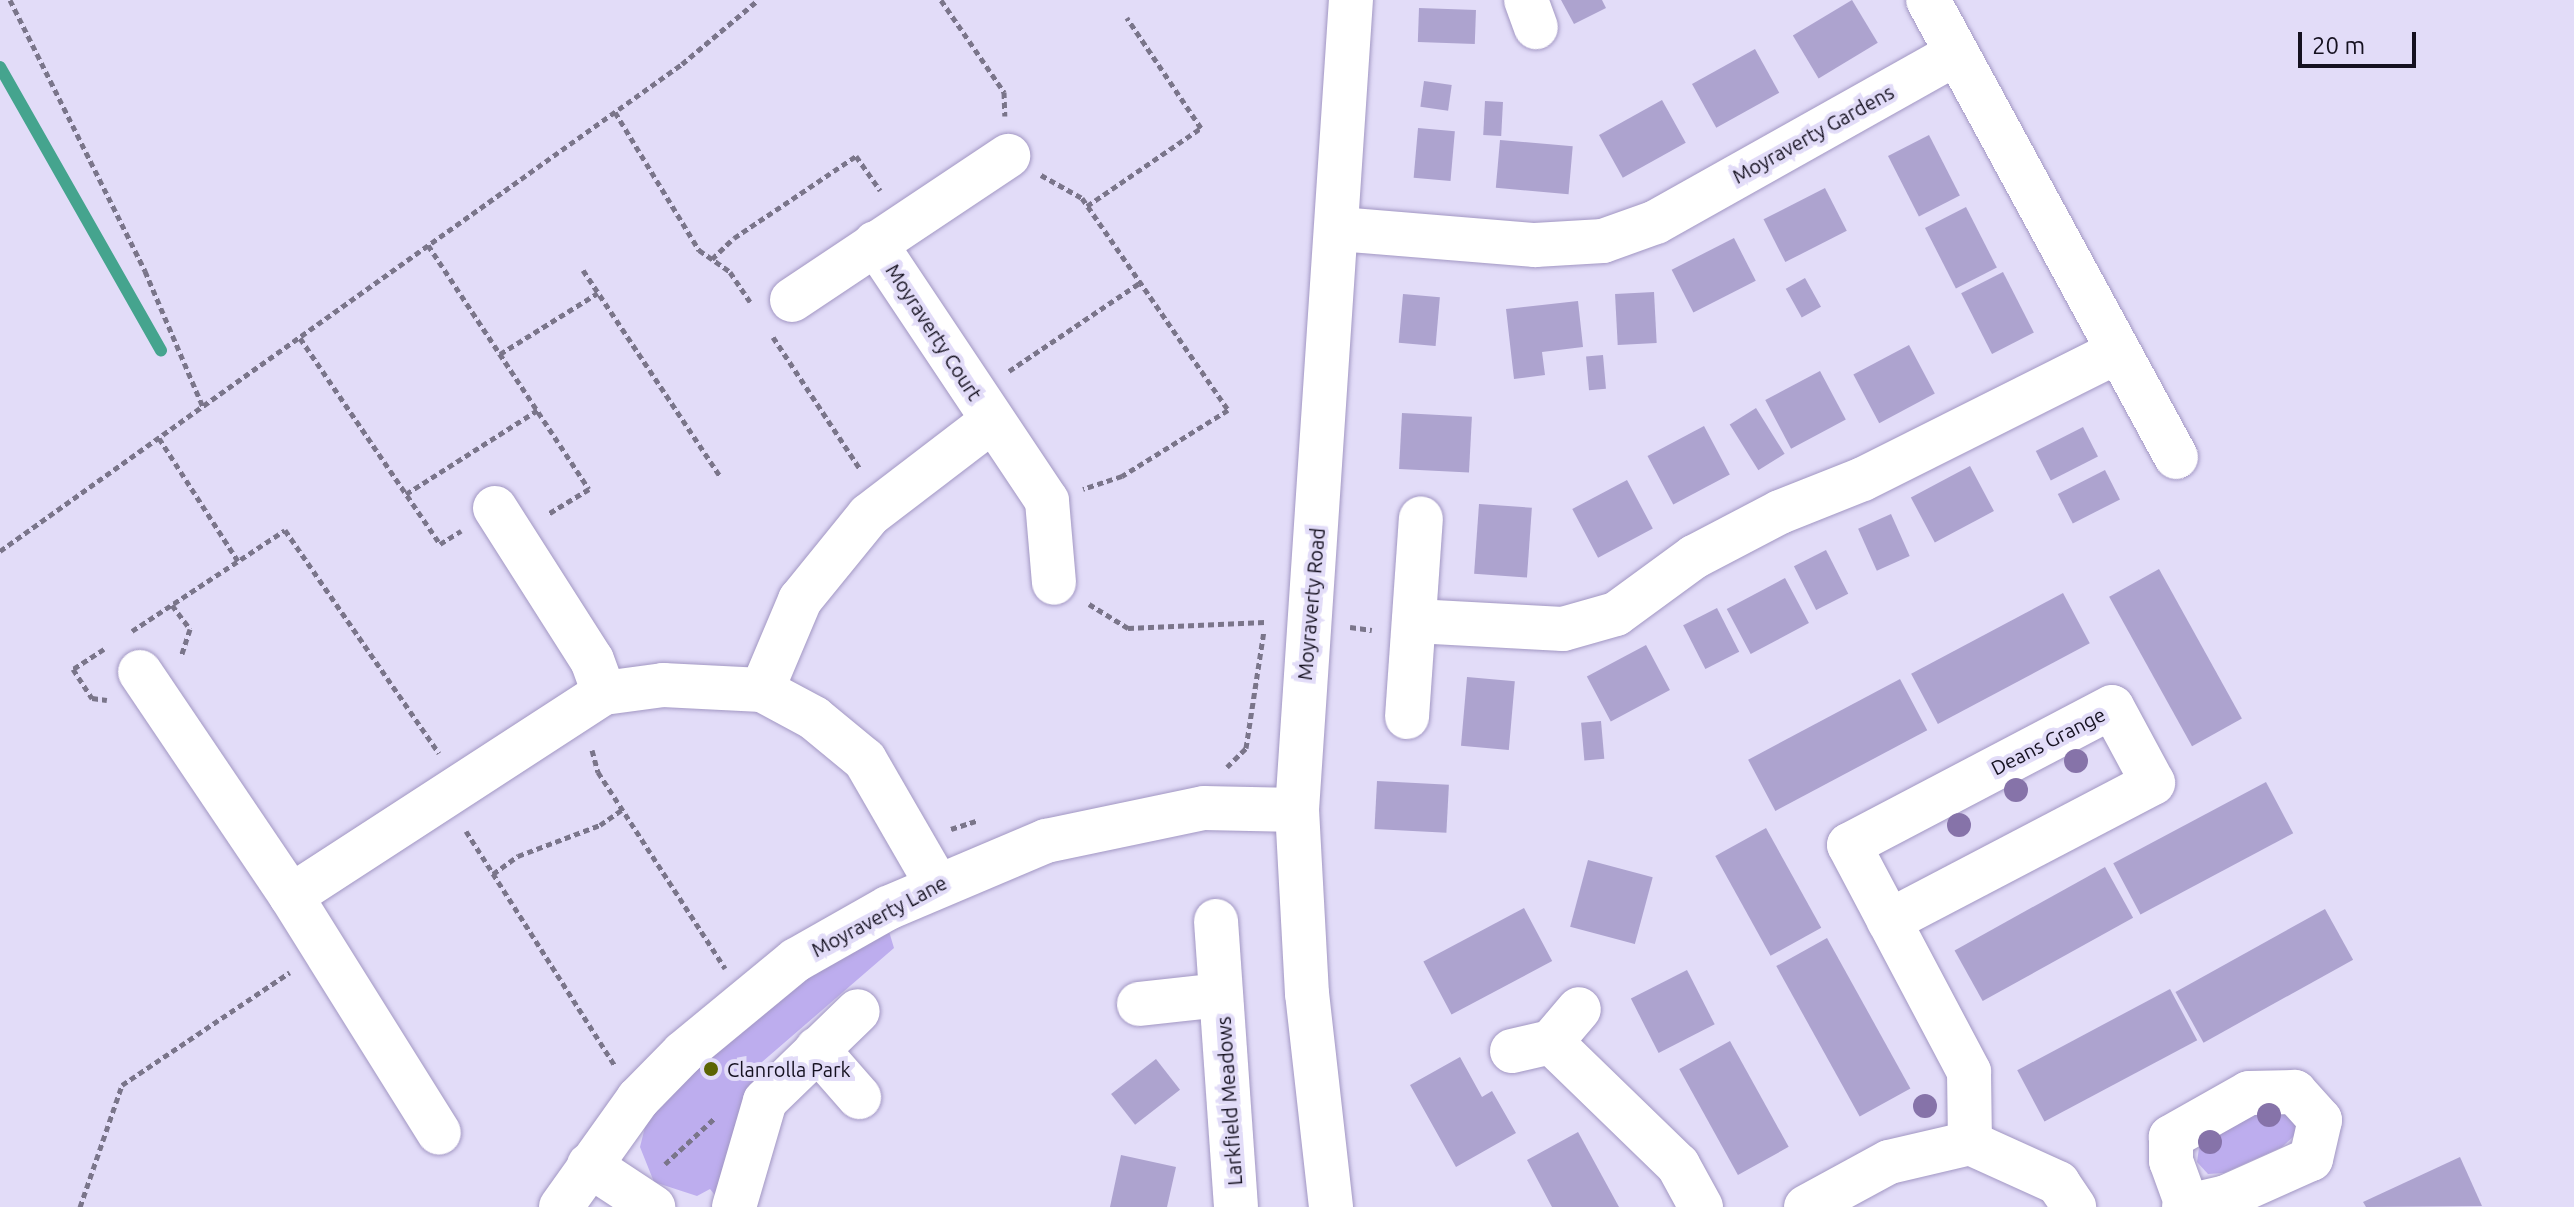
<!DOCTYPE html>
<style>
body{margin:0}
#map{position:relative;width:2574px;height:1207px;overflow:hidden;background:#e2dcf8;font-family:Ubuntu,sans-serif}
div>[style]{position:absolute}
.green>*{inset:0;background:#bdadee}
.stream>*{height:12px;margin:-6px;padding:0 6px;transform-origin:6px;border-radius:6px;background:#45a48e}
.building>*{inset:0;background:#ada3cf;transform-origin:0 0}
.path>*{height:5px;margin-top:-2.5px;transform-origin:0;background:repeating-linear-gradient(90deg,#7a758a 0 6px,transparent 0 10px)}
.roads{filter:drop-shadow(0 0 2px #a297c3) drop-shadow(0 0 2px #a297c3)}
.street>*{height:44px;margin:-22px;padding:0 22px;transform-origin:22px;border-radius:22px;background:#fff}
.secondary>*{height:44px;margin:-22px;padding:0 22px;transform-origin:22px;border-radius:22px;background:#fff}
.trees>*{width:24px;height:24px;margin:-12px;border-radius:50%;background:#8673a9}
.dots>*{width:22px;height:22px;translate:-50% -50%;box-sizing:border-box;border:4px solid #e2dcf8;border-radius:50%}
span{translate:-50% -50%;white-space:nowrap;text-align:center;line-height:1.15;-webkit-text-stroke:8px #e2dcf8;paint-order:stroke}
.street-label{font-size:20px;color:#151120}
.poi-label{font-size:20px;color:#151120}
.left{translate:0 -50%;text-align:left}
.scale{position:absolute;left:2298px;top:32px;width:118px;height:36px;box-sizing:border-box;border:4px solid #151120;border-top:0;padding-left:10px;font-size:24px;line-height:28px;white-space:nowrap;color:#151120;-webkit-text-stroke:6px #e2dcf8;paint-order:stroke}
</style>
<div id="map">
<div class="green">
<div style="clip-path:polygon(885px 918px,894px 948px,762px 1062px,761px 1084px,718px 1199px,710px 1189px,697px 1196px,654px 1182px,640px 1147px,648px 1115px,699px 1061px)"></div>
<div style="clip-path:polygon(2263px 1105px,2295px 1116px,2295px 1135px,2282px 1147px,2224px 1173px,2208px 1174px,2197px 1162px,2200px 1141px)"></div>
</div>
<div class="stream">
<div style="left:0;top:67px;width:326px;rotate:60.4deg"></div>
</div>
<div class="building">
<div style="clip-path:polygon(1561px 0,1602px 0,1606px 8px,1574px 24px)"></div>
<div style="left:1852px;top:0;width:50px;height:69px;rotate:59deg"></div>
<div style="left:1419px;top:8px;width:57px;height:34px;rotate:2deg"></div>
<div style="left:1755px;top:49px;width:50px;height:72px;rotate:61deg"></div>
<div style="left:1424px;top:81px;width:28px;height:26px;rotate:8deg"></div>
<div style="left:1662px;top:100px;width:49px;height:72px;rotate:61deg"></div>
<div style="left:1485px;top:101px;width:18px;height:34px;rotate:3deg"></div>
<div style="left:1418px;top:128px;width:37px;height:50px;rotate:5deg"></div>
<div style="left:1929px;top:135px;width:68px;height:46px;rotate:63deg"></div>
<div style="left:1500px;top:140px;width:73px;height:48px;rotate:5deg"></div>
<div style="left:1825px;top:188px;width:48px;height:69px;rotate:63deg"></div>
<div style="left:1966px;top:207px;width:68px;height:46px;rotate:63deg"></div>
<div style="left:1734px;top:238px;width:48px;height:70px;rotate:63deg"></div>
<div style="left:2003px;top:272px;width:68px;height:47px;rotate:63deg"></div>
<div style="left:1805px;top:278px;width:33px;height:22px;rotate:61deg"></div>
<div style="left:1654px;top:292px;width:51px;height:39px;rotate:87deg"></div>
<div style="left:1403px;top:294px;width:37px;height:49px;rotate:5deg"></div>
<div style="clip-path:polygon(1578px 301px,1583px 347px,1542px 352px,1545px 375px,1514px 379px,1506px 309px)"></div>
<div style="left:1909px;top:345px;width:55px;height:63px;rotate:62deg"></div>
<div style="left:1603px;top:355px;width:34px;height:17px;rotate:85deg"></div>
<div style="left:1820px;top:371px;width:55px;height:62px;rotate:62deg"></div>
<div style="left:1756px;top:408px;width:54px;height:31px;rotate:58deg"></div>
<div style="left:1402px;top:413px;width:70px;height:56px;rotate:3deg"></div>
<div style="left:1704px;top:426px;width:55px;height:64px;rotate:62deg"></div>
<div style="left:2083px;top:427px;width:33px;height:53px;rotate:63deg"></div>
<div style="left:1970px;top:466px;width:51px;height:67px;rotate:62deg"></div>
<div style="left:2105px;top:470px;width:33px;height:53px;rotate:63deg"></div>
<div style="left:1627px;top:480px;width:55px;height:62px;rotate:62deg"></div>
<div style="left:1479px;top:504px;width:53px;height:70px;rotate:4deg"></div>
<div style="left:1891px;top:514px;width:46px;height:36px;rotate:66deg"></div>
<div style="left:1826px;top:550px;width:49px;height:36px;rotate:63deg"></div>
<div style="left:2159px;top:569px;width:171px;height:57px;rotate:61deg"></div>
<div style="left:1785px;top:578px;width:51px;height:66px;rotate:62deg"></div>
<div style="left:2063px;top:593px;width:57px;height:172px;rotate:62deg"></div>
<div style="left:1717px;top:608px;width:49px;height:38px;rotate:63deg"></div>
<div style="left:1646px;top:645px;width:51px;height:67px;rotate:62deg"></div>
<div style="left:1467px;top:677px;width:48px;height:69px;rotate:5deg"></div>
<div style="left:1900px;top:679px;width:58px;height:172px;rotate:62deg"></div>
<div style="left:1601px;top:721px;width:38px;height:20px;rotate:85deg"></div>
<div style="left:1377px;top:781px;width:72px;height:48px;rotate:3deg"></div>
<div style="left:2266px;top:782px;width:58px;height:173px;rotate:62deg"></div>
<div style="left:1766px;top:828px;width:114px;height:58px;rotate:61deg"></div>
<div style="left:1588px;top:860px;width:67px;height:69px;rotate:15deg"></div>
<div style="left:2105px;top:867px;width:58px;height:172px;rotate:61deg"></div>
<div style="left:1524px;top:908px;width:60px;height:114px;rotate:62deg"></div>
<div style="left:2325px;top:909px;width:58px;height:171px;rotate:61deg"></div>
<div style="left:1827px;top:938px;width:172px;height:58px;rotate:61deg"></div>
<div style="left:1687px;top:970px;width:61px;height:63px;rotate:63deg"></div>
<div style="left:2170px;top:989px;width:58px;height:173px;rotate:62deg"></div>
<div style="left:1730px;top:1041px;width:121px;height:58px;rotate:61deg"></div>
<div style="clip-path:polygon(1460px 1057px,1482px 1097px,1492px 1091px,1516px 1133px,1456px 1167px,1410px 1085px)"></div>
<div style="left:1156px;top:1059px;width:39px;height:57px;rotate:52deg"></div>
<div style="clip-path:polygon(1578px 1132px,1607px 1185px,1619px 1207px,1552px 1207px,1527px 1160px)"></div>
<div style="clip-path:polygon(1121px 1155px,1176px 1167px,1167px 1207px,1110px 1207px)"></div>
<div style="clip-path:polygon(2460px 1157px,2482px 1206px,2366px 1207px,2363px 1202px)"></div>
</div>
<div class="path">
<div style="left:10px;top:0;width:303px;rotate:63.5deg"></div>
<div style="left:145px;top:271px;width:148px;rotate:66.9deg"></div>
<div style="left:941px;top:0;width:112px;rotate:55.6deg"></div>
<div style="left:1004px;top:92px;width:24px;rotate:88deg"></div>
<div style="left:615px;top:112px;width:162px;rotate:58.7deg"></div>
<div style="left:699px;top:250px;width:38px;rotate:35deg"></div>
<div style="left:730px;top:272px;width:36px;rotate:56deg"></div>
<div style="left:1041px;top:175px;width:47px;rotate:29.3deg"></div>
<div style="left:1082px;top:198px;width:257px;rotate:55.4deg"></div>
<div style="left:1228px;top:410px;width:125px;rotate:148.1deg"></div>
<div style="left:1122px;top:476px;width:41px;rotate:161.6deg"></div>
<div style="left:1087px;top:206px;width:138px;rotate:-34.4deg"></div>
<div style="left:1201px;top:128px;width:133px;rotate:-123.9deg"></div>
<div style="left:428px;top:245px;width:292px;rotate:56.6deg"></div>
<div style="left:589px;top:489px;width:48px;rotate:148.6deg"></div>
<div style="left:712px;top:259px;width:30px;rotate:-44deg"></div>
<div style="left:734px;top:238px;width:147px;rotate:-33.9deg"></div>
<div style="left:856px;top:156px;width:42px;rotate:54.8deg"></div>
<div style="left:583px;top:270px;width:247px;rotate:56.4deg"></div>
<div style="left:773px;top:337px;width:158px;rotate:56.6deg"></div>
<div style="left:300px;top:338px;width:249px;rotate:55.8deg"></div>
<div style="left:440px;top:544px;width:25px;rotate:-32deg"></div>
<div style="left:500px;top:354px;width:115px;rotate:-31.9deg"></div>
<div style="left:1009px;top:371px;width:159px;rotate:-34deg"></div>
<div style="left:159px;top:438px;width:146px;rotate:57.3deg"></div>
<div style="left:406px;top:494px;width:156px;rotate:-32.5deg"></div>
<div style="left:0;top:551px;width:838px;rotate:-35.53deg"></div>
<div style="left:682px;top:64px;width:99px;rotate:-40.1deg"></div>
<div style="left:1089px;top:604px;width:46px;rotate:31.6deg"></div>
<div style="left:1128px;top:628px;width:137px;rotate:-2.5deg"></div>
<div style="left:172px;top:605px;width:30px;rotate:53deg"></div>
<div style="left:190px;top:629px;width:28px;rotate:108deg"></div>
<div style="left:1350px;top:627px;width:22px;rotate:8deg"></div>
<div style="left:132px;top:631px;width:183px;rotate:-33.4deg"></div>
<div style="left:285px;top:530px;width:271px;rotate:55.4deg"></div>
<div style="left:104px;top:649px;width:37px;rotate:147deg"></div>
<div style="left:73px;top:669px;width:35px;rotate:57deg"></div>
<div style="left:92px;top:698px;width:15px;rotate:8deg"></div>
<div style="left:592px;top:750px;width:23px;rotate:75deg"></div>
<div style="left:598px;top:772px;width:234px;rotate:57.1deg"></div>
<div style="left:1227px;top:767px;width:27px;rotate:-45deg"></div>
<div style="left:1246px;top:748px;width:118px;rotate:-81.3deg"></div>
<div style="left:951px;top:829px;width:29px;rotate:-18deg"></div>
<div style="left:466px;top:831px;width:278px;rotate:57.6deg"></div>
<div style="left:493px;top:874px;width:31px;rotate:-36deg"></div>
<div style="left:518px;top:856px;width:88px;rotate:-20.7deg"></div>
<div style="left:600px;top:825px;width:28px;rotate:-35deg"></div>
<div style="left:665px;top:1164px;width:69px;rotate:-42.7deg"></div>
<div style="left:80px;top:1207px;width:129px;rotate:-71deg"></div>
<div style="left:122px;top:1085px;width:202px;rotate:-33.9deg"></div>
</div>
<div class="roads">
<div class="street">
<div style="left:1526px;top:0;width:29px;rotate:70deg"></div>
<div style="left:1928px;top:0;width:520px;rotate:61.51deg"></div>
<div style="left:1339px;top:229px;width:197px;rotate:4.7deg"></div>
<div style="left:1535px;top:245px;width:68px;rotate:-3.4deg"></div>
<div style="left:1603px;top:241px;width:56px;rotate:-19.7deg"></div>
<div style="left:1656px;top:222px;width:342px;rotate:-29.3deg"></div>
<div style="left:875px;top:243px;width:310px;rotate:56.3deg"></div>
<div style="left:1047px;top:501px;width:82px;rotate:85.1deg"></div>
<div style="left:792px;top:300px;width:260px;rotate:-33.7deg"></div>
<div style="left:495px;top:508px;width:180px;rotate:57.5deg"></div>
<div style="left:592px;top:660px;width:35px;rotate:70deg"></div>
<div style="left:1415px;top:621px;width:148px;rotate:3.1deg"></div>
<div style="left:1563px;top:629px;width:55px;rotate:-15.8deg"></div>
<div style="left:1616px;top:614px;width:97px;rotate:-36.2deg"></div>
<div style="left:1694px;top:557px;width:97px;rotate:-27.6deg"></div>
<div style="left:1780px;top:512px;width:89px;rotate:-21.7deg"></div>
<div style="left:1863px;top:479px;width:282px;rotate:-26.6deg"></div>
<div style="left:140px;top:672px;width:270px;rotate:56deg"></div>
<div style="left:291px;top:896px;width:279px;rotate:58deg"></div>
<div style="left:762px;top:690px;width:98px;rotate:-67.1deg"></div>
<div style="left:800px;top:600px;width:109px;rotate:-50.9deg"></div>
<div style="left:869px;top:515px;width:155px;rotate:-37.4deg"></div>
<div style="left:1407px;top:717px;width:199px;rotate:-86deg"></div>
<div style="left:291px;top:896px;width:373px;rotate:-33deg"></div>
<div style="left:604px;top:693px;width:60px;rotate:-7.7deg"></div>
<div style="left:663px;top:685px;width:99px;rotate:2.9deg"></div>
<div style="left:762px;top:690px;width:59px;rotate:28.3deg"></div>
<div style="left:814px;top:718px;width:66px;rotate:39.5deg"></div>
<div style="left:865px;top:760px;width:142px;rotate:60deg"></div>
<div style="left:1216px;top:921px;width:287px;rotate:86deg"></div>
<div style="left:1889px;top:921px;width:298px;rotate:-27.6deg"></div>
<div style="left:2153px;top:783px;width:86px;rotate:-118.3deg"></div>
<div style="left:2112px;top:707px;width:297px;rotate:152.3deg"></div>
<div style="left:1849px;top:845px;width:257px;rotate:62.1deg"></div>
<div style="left:1969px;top:1072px;width:71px;rotate:89.2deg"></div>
<div style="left:1139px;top:1004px;width:82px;rotate:-6.3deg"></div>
<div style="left:1551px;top:1042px;width:177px;rotate:44.1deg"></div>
<div style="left:1678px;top:1165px;width:48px;rotate:61.3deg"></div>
<div style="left:817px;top:1049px;width:64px;rotate:48.8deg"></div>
<div style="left:1512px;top:1051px;width:40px;rotate:-13deg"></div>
<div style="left:1551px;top:1042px;width:43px;rotate:-49.7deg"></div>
<div style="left:589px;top:1165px;width:77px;rotate:33.3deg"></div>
<div style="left:561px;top:1207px;width:133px;rotate:-54.5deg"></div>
<div style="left:638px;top:1099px;width:64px;rotate:-45.6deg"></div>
<div style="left:683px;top:1053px;width:146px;rotate:-39.5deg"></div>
<div style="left:796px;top:960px;width:106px;rotate:-29.5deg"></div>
<div style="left:888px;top:908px;width:172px;rotate:-23deg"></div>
<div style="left:1046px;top:841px;width:161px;rotate:-11.8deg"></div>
<div style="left:1204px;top:808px;width:93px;rotate:1.2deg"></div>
<div style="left:734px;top:1207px;width:110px;rotate:-73.7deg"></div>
<div style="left:765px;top:1101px;width:129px;rotate:-44.1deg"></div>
<div style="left:1806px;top:1207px;width:94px;rotate:-28.5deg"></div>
<div style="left:1889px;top:1162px;width:83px;rotate:-13.2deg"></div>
<div style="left:1970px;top:1143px;width:97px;rotate:24.4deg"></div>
<div style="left:2058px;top:1183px;width:29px;rotate:56deg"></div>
<div style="left:2184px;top:1207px;width:43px;rotate:-13.4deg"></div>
<div style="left:2226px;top:1197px;width:93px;rotate:-24.1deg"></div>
<div style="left:2311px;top:1159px;width:40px;rotate:-77deg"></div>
<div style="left:2320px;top:1120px;width:38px;rotate:-132deg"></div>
<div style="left:2295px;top:1092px;width:46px;rotate:178.8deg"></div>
<div style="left:2249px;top:1093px;width:90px;rotate:150.6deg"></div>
<div style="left:2171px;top:1137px;width:24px;rotate:90deg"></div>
<div style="left:2171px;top:1161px;width:47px;rotate:70deg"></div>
</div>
<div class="secondary">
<div style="left:1331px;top:1207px;width:214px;rotate:-96.4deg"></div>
<div style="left:1307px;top:994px;width:184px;rotate:-93.1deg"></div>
<div style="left:1297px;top:810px;width:812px;rotate:-86.19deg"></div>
</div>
</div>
<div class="trees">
<div style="left:2076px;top:761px"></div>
<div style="left:2016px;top:790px"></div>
<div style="left:1959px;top:825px"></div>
<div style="left:1925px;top:1106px"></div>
<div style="left:2269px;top:1115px"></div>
<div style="left:2210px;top:1142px"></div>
</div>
<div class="dots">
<div style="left:711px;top:1069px;background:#5c6403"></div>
</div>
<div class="street-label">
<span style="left:1813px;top:134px;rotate:-29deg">Moyraverty Gardens</span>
<span style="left:934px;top:332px;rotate:57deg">Moyraverty Court</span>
<span style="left:1311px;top:604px;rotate:-85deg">Moyraverty Road</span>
<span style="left:2048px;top:741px;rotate:-27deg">Deans Grange</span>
<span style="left:879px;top:916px;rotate:-28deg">Moyraverty Lane</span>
<span style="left:1229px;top:1101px;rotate:-94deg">Larkfield Meadows</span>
</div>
<div class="poi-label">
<span class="left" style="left:727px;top:1069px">Clanrolla Park</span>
</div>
<div class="scale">20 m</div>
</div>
